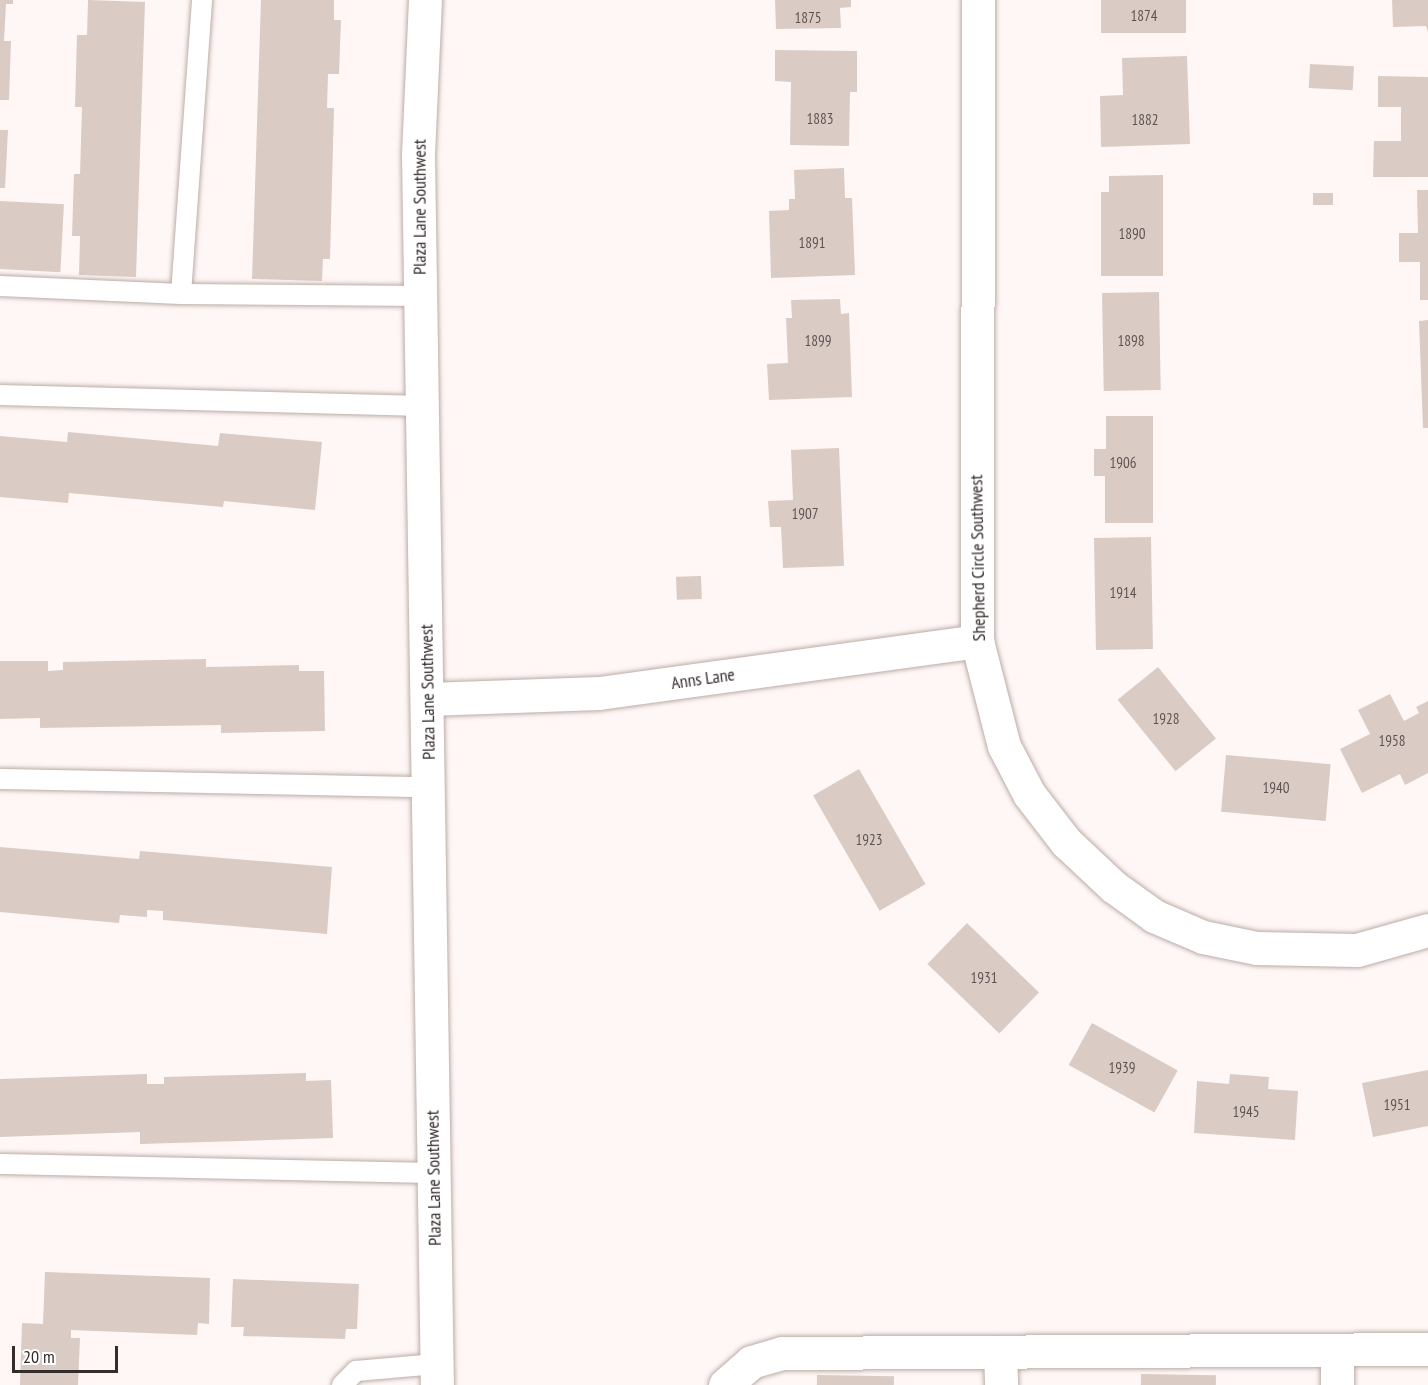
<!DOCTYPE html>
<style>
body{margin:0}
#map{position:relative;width:1428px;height:1385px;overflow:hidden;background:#fef7f5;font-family:"PT Sans Narrow",sans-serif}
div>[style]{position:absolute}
.building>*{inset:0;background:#dbcbc5;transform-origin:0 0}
.roads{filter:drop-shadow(0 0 2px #bcaca6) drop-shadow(0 0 2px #bcaca6)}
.lane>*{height:20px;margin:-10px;padding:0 10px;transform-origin:10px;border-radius:10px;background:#fff}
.street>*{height:33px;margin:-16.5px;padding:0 16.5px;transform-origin:16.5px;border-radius:16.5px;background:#fff}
span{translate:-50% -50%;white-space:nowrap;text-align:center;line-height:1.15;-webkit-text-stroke:4.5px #fff;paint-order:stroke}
.number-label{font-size:15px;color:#5d5452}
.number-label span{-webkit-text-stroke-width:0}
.street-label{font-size:18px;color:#332d2b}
.scale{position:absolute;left:12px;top:1346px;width:106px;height:27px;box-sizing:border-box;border:3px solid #332d2b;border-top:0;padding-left:8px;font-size:18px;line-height:21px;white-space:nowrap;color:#332d2b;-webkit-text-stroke:4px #fff;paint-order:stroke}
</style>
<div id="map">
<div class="building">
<div style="clip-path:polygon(0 0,13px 0,13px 4px,6px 4px,4px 41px,11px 41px,9px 100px,0 100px)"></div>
<div style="clip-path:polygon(88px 0,145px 2px,136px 277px,79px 275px,80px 236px,72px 236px,74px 174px,80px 174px,82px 107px,75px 107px,77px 35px,87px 35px)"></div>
<div style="clip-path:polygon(261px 0,334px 0,334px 20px,341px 20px,339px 74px,328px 74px,327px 108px,334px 108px,330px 259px,323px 259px,322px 281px,252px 279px)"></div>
<div style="clip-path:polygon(775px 0,851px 0,851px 7px,840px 8px,841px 28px,776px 29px)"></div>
<div style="left:1101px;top:0;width:85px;height:33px"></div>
<div style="clip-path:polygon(1392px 0,1428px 0,1428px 32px,1426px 26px,1393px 27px)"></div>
<div style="clip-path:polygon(775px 50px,857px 51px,857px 92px,850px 92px,849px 146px,790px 145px,791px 82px,775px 81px)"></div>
<div style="clip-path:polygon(1187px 56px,1190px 144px,1101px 147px,1100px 96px,1123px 95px,1122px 58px)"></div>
<div style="left:1310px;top:64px;width:44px;height:24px;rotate:3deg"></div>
<div style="clip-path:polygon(1378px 76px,1428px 77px,1428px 177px,1373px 177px,1374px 141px,1401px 141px,1401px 107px,1378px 107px)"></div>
<div style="clip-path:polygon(0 130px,8px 130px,5px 188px,0 188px)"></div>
<div style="clip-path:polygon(844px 168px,845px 198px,852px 198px,855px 275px,771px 278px,769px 211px,789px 210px,789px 199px,795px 199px,794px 170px)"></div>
<div style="clip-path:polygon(1163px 175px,1163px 276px,1101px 276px,1101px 192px,1109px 192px,1109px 176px)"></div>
<div style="clip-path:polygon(1417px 190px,1428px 190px,1428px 300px,1420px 300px,1420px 262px,1399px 262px,1399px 233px,1418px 233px)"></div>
<div style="left:1313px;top:193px;width:20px;height:12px"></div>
<div style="left:0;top:201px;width:64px;height:68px;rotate:3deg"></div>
<div style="left:1159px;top:292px;width:98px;height:57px;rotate:89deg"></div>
<div style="clip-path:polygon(840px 299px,841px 314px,849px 313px,852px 397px,769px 400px,767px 364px,788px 363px,786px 318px,792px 318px,791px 300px)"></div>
<div style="clip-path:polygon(1428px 320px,1428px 428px,1423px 428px,1419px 321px)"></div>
<div style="clip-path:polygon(1106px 416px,1153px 416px,1153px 523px,1105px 523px,1105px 476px,1094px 476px,1094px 449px,1106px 449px)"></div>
<div style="clip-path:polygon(68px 432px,218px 446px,220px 433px,322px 442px,315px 510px,224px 501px,223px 507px,69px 493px,68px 503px,0 497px,0 436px,67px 442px)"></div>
<div style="clip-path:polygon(839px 448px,844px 566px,783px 568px,781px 527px,770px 527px,768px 501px,793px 500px,791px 450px)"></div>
<div style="left:1151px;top:537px;width:112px;height:57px;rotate:89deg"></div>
<div style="left:701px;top:576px;width:23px;height:25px;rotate:88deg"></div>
<div style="clip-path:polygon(206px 659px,206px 667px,299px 665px,299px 671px,324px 671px,325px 731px,221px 733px,221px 725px,40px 728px,40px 718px,0 719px,0 661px,48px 661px,48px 671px,63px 670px,63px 662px)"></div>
<div style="left:1158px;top:667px;width:92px;height:52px;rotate:51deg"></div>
<div style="clip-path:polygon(1390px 694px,1404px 721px,1419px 713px,1416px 707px,1428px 701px,1428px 773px,1405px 785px,1400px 774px,1362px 793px,1340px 749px,1370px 734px,1358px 710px)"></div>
<div style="left:1226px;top:755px;width:105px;height:57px;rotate:5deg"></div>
<div style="left:859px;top:769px;width:133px;height:53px;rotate:60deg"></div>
<div style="clip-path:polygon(0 847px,139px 859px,140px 851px,332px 867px,327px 934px,163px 920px,163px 911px,147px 910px,147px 917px,120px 915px,119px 923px,0 912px)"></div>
<div style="left:967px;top:923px;width:100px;height:57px;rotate:44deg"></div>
<div style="left:1092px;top:1023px;width:98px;height:48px;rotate:29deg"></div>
<div style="clip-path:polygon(1428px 1070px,1428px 1126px,1373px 1137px,1362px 1083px)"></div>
<div style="clip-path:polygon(306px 1073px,306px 1081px,331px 1080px,333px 1138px,140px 1144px,140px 1132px,0 1137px,0 1079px,147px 1074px,147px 1084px,164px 1084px,164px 1077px)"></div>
<div style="clip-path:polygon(1230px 1074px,1269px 1077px,1268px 1089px,1298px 1091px,1295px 1140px,1194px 1133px,1197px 1081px,1229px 1084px)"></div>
<div style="clip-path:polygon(45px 1272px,210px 1278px,209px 1324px,198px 1323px,197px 1335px,71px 1330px,71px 1338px,80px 1338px,78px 1385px,20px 1385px,22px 1323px,43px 1324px)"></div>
<div style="clip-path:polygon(233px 1279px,359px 1284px,357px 1329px,346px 1329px,345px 1339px,243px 1336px,244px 1327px,231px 1327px)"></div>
<div style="left:1141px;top:1374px;width:75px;height:11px;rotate:1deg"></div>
<div style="left:817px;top:1375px;width:77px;height:10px;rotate:1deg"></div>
</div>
<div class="roads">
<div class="lane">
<div style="left:0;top:286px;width:181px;rotate:2.5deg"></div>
<div style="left:181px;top:294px;width:240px;rotate:0.5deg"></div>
<div style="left:181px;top:294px;width:295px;rotate:-85.9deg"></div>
<div style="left:0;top:395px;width:423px;rotate:1.5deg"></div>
<div style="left:0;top:779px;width:429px;rotate:1.1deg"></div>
<div style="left:0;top:1164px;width:434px;rotate:1.2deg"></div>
<div style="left:342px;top:1385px;width:20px;rotate:-45deg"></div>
<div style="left:356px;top:1371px;width:80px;rotate:-5deg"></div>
</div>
<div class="street">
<div style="left:425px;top:0;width:154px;rotate:92.6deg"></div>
<div style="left:418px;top:154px;width:1231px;rotate:89.12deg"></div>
<div style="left:978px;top:0;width:641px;rotate:90.09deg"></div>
<div style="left:977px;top:641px;width:108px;rotate:75.6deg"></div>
<div style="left:1004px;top:746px;width:54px;rotate:62.5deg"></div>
<div style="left:1029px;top:794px;width:61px;rotate:52.4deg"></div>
<div style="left:1066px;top:842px;width:66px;rotate:43.2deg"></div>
<div style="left:1114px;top:887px;width:49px;rotate:35.9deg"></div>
<div style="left:1154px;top:916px;width:53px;rotate:23.2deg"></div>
<div style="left:1203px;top:937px;width:54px;rotate:11.7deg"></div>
<div style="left:1256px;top:948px;width:101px;rotate:1.1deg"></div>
<div style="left:1357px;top:950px;width:74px;rotate:-15.7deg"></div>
<div style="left:428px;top:699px;width:171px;rotate:-2deg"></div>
<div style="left:599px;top:693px;width:382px;rotate:-7.8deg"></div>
<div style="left:1336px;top:1350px;width:35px;rotate:88deg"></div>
<div style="left:1000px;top:1352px;width:33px;rotate:88deg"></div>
<div style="left:725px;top:1385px;width:35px;rotate:-41deg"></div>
<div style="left:751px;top:1362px;width:32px;rotate:-16deg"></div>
<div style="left:782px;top:1353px;width:646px;rotate:-0.35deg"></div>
</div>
</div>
<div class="number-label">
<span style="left:1144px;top:16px">1874</span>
<span style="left:808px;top:18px">1875</span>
<span style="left:820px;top:119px">1883</span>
<span style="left:1145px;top:120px">1882</span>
<span style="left:1132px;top:234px">1890</span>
<span style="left:812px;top:243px">1891</span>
<span style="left:818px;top:341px">1899</span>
<span style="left:1131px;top:341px">1898</span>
<span style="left:1123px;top:463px">1906</span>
<span style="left:805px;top:514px">1907</span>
<span style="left:1123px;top:593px">1914</span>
<span style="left:1166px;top:719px">1928</span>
<span style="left:1392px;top:741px">1958</span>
<span style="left:1276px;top:788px">1940</span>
<span style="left:869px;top:840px">1923</span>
<span style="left:984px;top:978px">1931</span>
<span style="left:1122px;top:1068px">1939</span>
<span style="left:1397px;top:1105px">1951</span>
<span style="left:1246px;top:1112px">1945</span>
</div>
<div class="street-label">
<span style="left:420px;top:207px;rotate:-90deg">Plaza Lane Southwest</span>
<span style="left:978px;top:558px;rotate:-91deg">Shepherd Circle Southwest</span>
<span style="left:703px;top:679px;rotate:-8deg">Anns Lane</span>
<span style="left:428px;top:692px;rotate:-91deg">Plaza Lane Southwest</span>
<span style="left:434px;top:1178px;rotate:-91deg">Plaza Lane Southwest</span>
</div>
<div class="scale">20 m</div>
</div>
